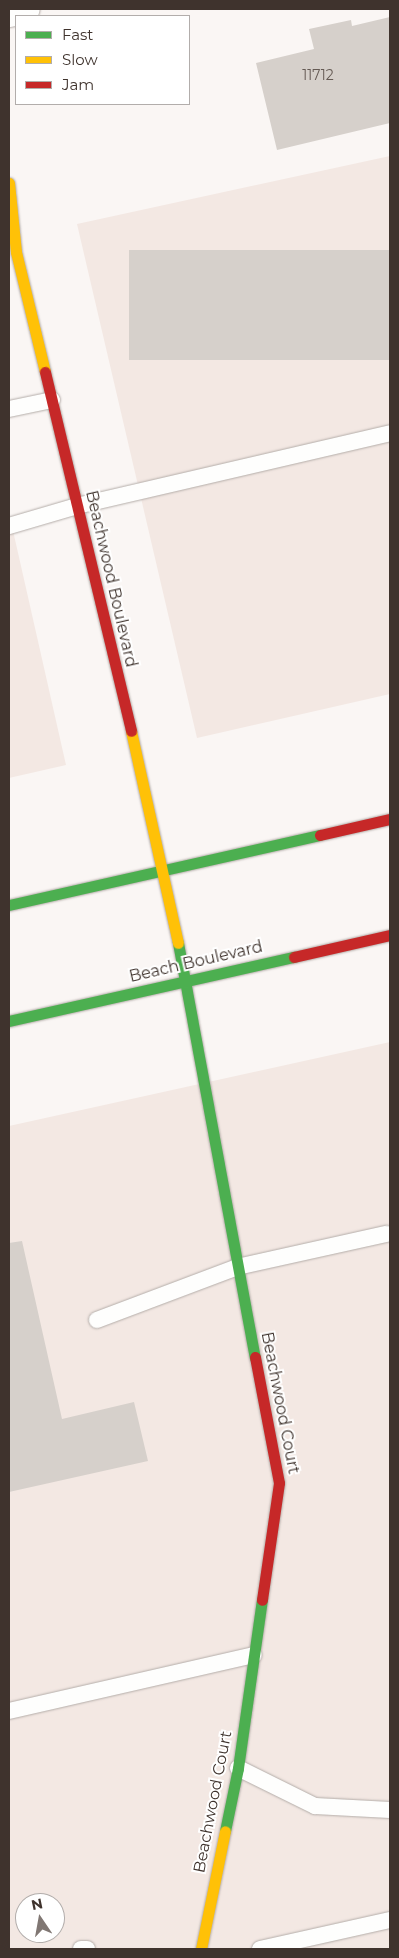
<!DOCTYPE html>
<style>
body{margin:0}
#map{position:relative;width:399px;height:1958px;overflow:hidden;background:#faf6f4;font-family:Montserrat,sans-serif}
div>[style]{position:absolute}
.built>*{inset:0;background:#f3e8e3}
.building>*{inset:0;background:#d6d0cb;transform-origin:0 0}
.roads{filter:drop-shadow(0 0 1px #b4ada9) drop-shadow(0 0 1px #b4ada9)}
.lane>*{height:16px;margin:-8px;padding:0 8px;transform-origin:8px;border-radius:8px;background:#fefefd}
.street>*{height:28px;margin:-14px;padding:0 14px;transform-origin:14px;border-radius:14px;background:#fefefd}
.fast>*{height:11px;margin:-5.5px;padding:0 5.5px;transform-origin:5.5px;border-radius:5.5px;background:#4caf50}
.slow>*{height:11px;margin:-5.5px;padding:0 5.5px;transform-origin:5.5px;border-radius:5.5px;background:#ffc107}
.jam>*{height:11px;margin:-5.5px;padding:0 5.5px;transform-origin:5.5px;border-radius:5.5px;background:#c62828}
span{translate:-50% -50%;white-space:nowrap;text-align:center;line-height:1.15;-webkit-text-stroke:4px #fff;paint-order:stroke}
.number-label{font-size:14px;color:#655a54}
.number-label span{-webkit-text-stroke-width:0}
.street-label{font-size:16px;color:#3f332d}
.frame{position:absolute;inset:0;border:10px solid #3f332d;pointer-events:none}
.legend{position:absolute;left:15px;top:15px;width:175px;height:90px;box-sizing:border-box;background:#fff;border:1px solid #b2adab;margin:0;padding:6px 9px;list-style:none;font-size:15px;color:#3f332d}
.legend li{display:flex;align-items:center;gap:10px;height:25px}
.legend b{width:25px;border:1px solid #b2adab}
.north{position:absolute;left:15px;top:1893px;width:50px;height:50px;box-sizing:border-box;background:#fff;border:1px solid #b2adab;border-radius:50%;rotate:348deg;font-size:14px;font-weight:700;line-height:20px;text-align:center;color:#3f332d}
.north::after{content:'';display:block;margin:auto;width:18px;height:22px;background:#807773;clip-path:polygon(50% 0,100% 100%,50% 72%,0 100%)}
</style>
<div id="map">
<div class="built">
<div style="clip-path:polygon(390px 156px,390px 694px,197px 738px,77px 224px)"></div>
<div style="clip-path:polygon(9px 513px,66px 765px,9px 778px)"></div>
<div style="clip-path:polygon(evenodd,390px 1042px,390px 1949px,9px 1949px,9px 1126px,390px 1042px,25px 1903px,55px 1903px,55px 1933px,25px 1933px,25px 1903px)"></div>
</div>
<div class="building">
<div style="clip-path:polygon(390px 17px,390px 123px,277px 150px,256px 63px,314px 49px,309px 29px,351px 20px,352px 26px)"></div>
<div style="left:390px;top:250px;width:110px;height:261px;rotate:90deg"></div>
<div style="clip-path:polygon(22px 1241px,62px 1419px,134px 1402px,148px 1461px,9px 1492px,9px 1243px)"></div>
</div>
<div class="roads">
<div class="lane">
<div style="left:9px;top:409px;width:44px;rotate:-11.8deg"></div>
<div style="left:9px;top:526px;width:71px;rotate:-16.4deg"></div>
<div style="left:77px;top:506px;width:321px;rotate:-13.1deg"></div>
<div style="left:97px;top:1320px;width:150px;rotate:-20.7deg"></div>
<div style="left:237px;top:1267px;width:153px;rotate:-12.5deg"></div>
<div style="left:9px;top:1711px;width:251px;rotate:-12.9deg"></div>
<div style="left:238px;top:1768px;width:86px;rotate:26.3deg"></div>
<div style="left:315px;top:1806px;width:75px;rotate:3.1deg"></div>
<div style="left:81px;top:1949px;width:6px"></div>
<div style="left:260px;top:1949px;width:133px;rotate:-12.6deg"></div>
</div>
<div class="street">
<div style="left:9px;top:13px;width:17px;rotate:-13deg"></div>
</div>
<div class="fast">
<div style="left:9px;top:905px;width:319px;rotate:-12.7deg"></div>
<div style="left:178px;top:943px;width:421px;rotate:79.5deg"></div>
<div style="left:9px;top:1021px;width:292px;rotate:-12.7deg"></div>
<div style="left:225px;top:1831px;width:64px;rotate:-78.3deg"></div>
<div style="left:238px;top:1768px;width:170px;rotate:-81.9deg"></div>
</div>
<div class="slow">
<div style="left:9px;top:183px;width:69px;rotate:84.2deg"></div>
<div style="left:16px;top:252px;width:123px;rotate:76.4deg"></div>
<div style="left:131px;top:731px;width:217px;rotate:77.5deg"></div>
<div style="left:201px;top:1949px;width:120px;rotate:-78.5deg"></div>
</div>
<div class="jam">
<div style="left:45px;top:372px;width:369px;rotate:76.5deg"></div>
<div style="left:320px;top:835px;width:72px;rotate:-12.9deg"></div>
<div style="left:294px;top:957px;width:98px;rotate:-12.9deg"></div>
<div style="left:255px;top:1357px;width:128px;rotate:79.2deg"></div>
<div style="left:279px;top:1483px;width:118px;rotate:98.3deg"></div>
</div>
</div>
<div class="number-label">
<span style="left:318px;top:75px">11712</span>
</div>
<div class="street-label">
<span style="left:111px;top:579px;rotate:77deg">Beachwood Boulevard</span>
<span style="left:196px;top:962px;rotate:-13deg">Beach Boulevard</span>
<span style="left:280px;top:1403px;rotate:79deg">Beachwood Court</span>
<span style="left:213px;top:1802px;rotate:-79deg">Beachwood Court</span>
</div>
<div class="frame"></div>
<ul class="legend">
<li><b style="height:6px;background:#4caf50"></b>Fast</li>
<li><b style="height:6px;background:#ffc107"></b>Slow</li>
<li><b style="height:6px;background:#c62828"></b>Jam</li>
</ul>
<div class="north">N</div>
</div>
